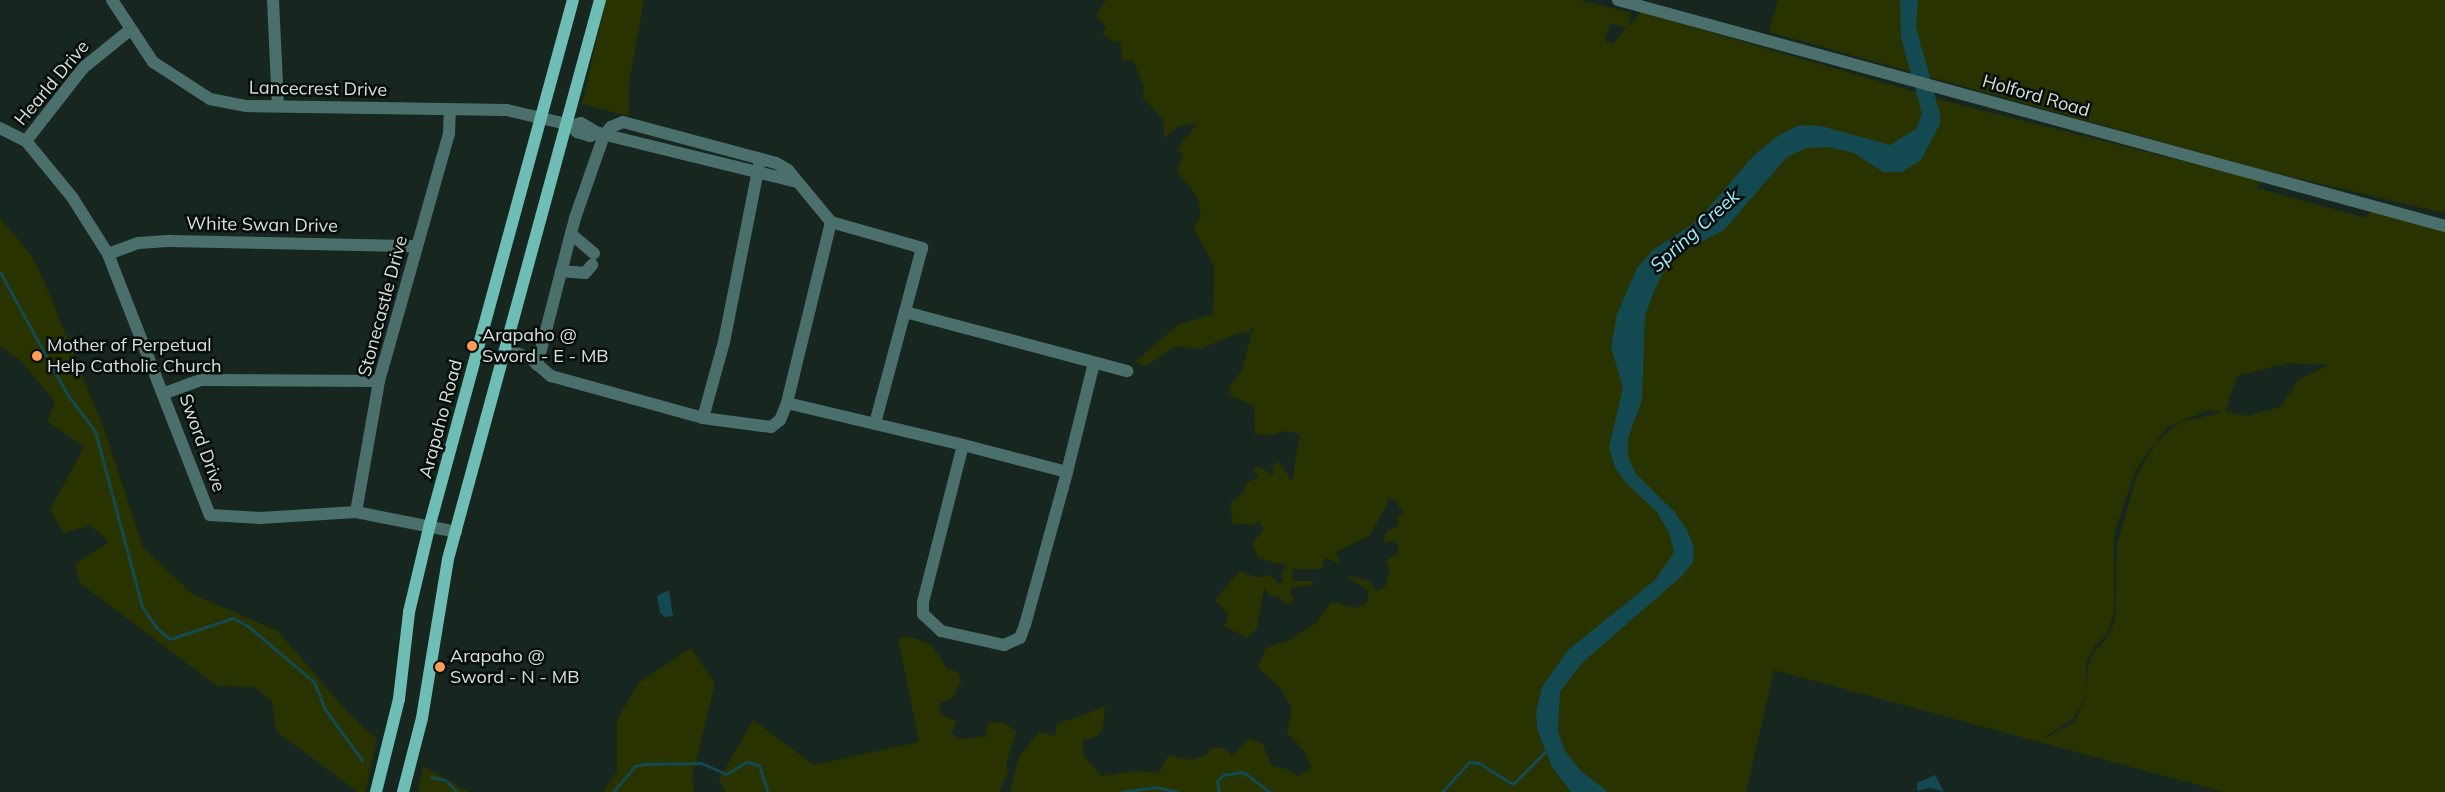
<!DOCTYPE html>
<style>
body{margin:0}
#map{position:relative;width:2445px;height:792px;overflow:hidden;background:#172720;font-family:Mulish,sans-serif}
div>[style]{position:absolute}
.green>*{inset:0;background:#293300}
.water>*{inset:0;background:#134951}
.stream>*{height:3px;margin:-1.5px;padding:0 1.5px;transform-origin:1.5px;border-radius:1.5px;background:#134951}
.minor>*{height:12px;margin:-6px;padding:0 6px;transform-origin:6px;border-radius:6px;background:#4b706c}
.major>*{height:12px;margin:-6px;padding:0 6px;transform-origin:6px;border-radius:6px;background:#6ebeb6}
.dots>*{width:14px;height:14px;translate:-50% -50%;box-sizing:border-box;border:2px solid #070e0b;border-radius:50%}
span{translate:-50% -50%;white-space:nowrap;text-align:center;line-height:1.15;-webkit-text-stroke:5px #070e0b;paint-order:stroke}
.street-label{font-size:18px;color:#d7e1dc}
.poi-label{font-size:18px;color:#d7e1dc}
.left{translate:0 -50%;text-align:left}
.water-label{font-size:19px;color:#a2eaf7;font-style:italic}
</style>
<div id="map">
<div class="green">
<div style="clip-path:polygon(606px 0,644px 0,629px 83px,629px 116px,582px 104px)"></div>
<div style="clip-path:polygon(evenodd,1106px 0,1579px 0,1631px 13px,1628px 27px,1641px 12px,1953px 103px,2262px 181px,2256px 188px,2366px 218px,2372px 210px,2445px 232px,2445px 792px,2224px 792px,1774px 670px,1746px 792px,1584px 792px,1550px 747px,1568px 651px,1542px 687px,1536px 712px,1537px 729px,1552px 767px,1571px 792px,1010px 792px,1019px 757px,1039px 732px,1055px 736px,1057px 724px,1105px 707px,1102px 732px,1092px 739px,1083px 739px,1084px 756px,1102px 776px,1137px 771px,1158px 773px,1169px 755px,1190px 760px,1205px 755px,1212px 748px,1224px 748px,1232px 756px,1250px 739px,1262px 743px,1272px 766px,1287px 769px,1297px 776px,1311px 768px,1305px 752px,1287px 733px,1292px 708px,1281px 689px,1258px 667px,1266px 648px,1288px 641px,1316px 623px,1331px 602px,1356px 608px,1366px 604px,1369px 591px,1347px 576px,1368px 580px,1377px 591px,1385px 587px,1390px 569px,1385px 561px,1396px 555px,1399px 546px,1393px 540px,1383px 543px,1386px 532px,1399px 525px,1397px 516px,1403px 513px,1396px 501px,1387px 498px,1387px 505px,1369px 536px,1336px 552px,1340px 564px,1325px 557px,1322px 569px,1292px 569px,1293px 581px,1313px 581px,1313px 585px,1292px 587px,1290px 593px,1294px 599px,1287px 605px,1277px 596px,1270px 597px,1264px 587px,1257px 628px,1248px 638px,1224px 626px,1229px 615px,1215px 600px,1240px 571px,1258px 578px,1270px 575px,1279px 584px,1283px 581px,1281px 571px,1288px 566px,1259px 558px,1253px 548px,1253px 542px,1263px 531px,1260px 521px,1254px 525px,1233px 523px,1230px 504px,1245px 490px,1246px 483px,1259px 477px,1253px 470px,1259px 466px,1273px 476px,1273px 465px,1279px 462px,1292px 481px,1300px 434px,1285px 431px,1272px 435px,1255px 434px,1254px 406px,1231px 396px,1229px 388px,1242px 370px,1254px 324px,1248px 334px,1242px 332px,1199px 349px,1176px 346px,1144px 367px,1136px 361px,1178px 325px,1213px 314px,1214px 266px,1194px 229px,1201px 215px,1198px 198px,1177px 171px,1183px 154px,1176px 151px,1197px 123px,1179px 126px,1164px 138px,1164px 120px,1143px 97px,1144px 87px,1133px 60px,1123px 62px,1120px 41px,1113px 42px,1102px 33px,1107px 27px,1096px 15px,1106px 0,1610px 23px,1626px 28px,1613px 44px,1605px 41px,1610px 23px,1106px 0,2289px 363px,2329px 365px,2299px 379px,2281px 407px,2247px 416px,2225px 412px,2237px 376px,2289px 363px,1106px 0,2208px 410px,2221px 413px,2180px 422px,2156px 443px,2137px 475px,2117px 544px,2115px 622px,2106px 639px,2094px 652px,2088px 666px,2087px 694px,2075px 722px,2038px 741px,2074px 718px,2087px 693px,2086px 664px,2094px 647px,2108px 633px,2114px 611px,2114px 534px,2136px 469px,2167px 427px,2208px 410px)"></div>
<div style="clip-path:polygon(1778px 0,2445px 0,2445px 213px,2259px 169px,1769px 32px)"></div>
<div style="clip-path:polygon(0 218px,31px 255px,44px 281px,105px 432px,143px 547px,192px 594px,278px 631px,349px 714px,377px 739px,365px 792px,358px 792px,276px 731px,272px 702px,255px 687px,217px 686px,80px 583px,75px 564px,109px 542px,91px 525px,64px 533px,50px 510px,84px 447px,47px 421px,55px 402px,21px 361px,0 346px)"></div>
<div style="clip-path:polygon(911px 637px,931px 644px,947px 668px,959px 673px,961px 681px,952px 698px,939px 703px,941px 715px,957px 721px,951px 732px,958px 739px,985px 737px,988px 722px,1005px 723px,1016px 732px,1006px 765px,1008px 773px,999px 792px,726px 792px,719px 780px,753px 720px,814px 765px,919px 742px,898px 638px)"></div>
<div style="clip-path:polygon(691px 648px,715px 683px,692px 778px,694px 792px,603px 792px,617px 771px,617px 720px,639px 682px)"></div>
<div style="clip-path:polygon(423px 766px,469px 792px,418px 792px)"></div>
</div>
<div class="water">
<div style="clip-path:polygon(1900px 0,1918px 0,1916px 27px,1940px 114px,1940px 124px,1921px 160px,1902px 172px,1883px 172px,1854px 153px,1828px 147px,1806px 148px,1786px 158px,1724px 230px,1679px 253px,1666px 266px,1655px 289px,1645px 315px,1642px 400px,1628px 438px,1628px 456px,1636px 474px,1674px 511px,1687px 530px,1694px 548px,1693px 562px,1682px 576px,1583px 662px,1560px 692px,1558px 731px,1565px 751px,1580px 770px,1608px 792px,1571px 792px,1552px 767px,1537px 729px,1536px 712px,1542px 687px,1568px 650px,1655px 580px,1674px 552px,1669px 533px,1657px 512px,1627px 484px,1615px 468px,1609px 447px,1623px 388px,1611px 347px,1617px 314px,1637px 268px,1653px 250px,1697px 221px,1754px 155px,1778px 136px,1799px 125px,1821px 126px,1890px 145px,1917px 128px,1922px 113px,1901px 38px)"></div>
<div style="clip-path:polygon(669px 590px,673px 616px,665px 617px,660px 613px,657px 596px)"></div>
<div style="clip-path:polygon(1935px 775px,1944px 792px,1930px 788px,1917px 791px,1917px 783px)"></div>
</div>
<div class="stream">
<div style="left:0;top:272px;width:139px;rotate:61.2deg"></div>
<div style="left:67px;top:394px;width:46px;rotate:52.9deg"></div>
<div style="left:95px;top:431px;width:182px;rotate:75deg"></div>
<div style="left:142px;top:607px;width:24px;rotate:55deg"></div>
<div style="left:156px;top:627px;width:18px;rotate:41deg"></div>
<div style="left:170px;top:639px;width:66px;rotate:-18.4deg"></div>
<div style="left:233px;top:618px;width:17px;rotate:28deg"></div>
<div style="left:248px;top:626px;width:87px;rotate:40.3deg"></div>
<div style="left:314px;top:682px;width:31px;rotate:68deg"></div>
<div style="left:326px;top:711px;width:61px;rotate:53.7deg"></div>
<div style="left:431px;top:777px;width:14px;rotate:12deg"></div>
<div style="left:445px;top:780px;width:17px;rotate:45deg"></div>
<div style="left:613px;top:792px;width:34px;rotate:-50deg"></div>
<div style="left:635px;top:766px;width:9px;rotate:-13deg"></div>
<div style="left:644px;top:764px;width:57px;rotate:-1deg"></div>
<div style="left:701px;top:763px;width:27px;rotate:24deg"></div>
<div style="left:726px;top:774px;width:23px;rotate:-31deg"></div>
<div style="left:746px;top:762px;width:13px;rotate:13deg"></div>
<div style="left:759px;top:765px;width:28px;rotate:72deg"></div>
<div style="left:1121px;top:792px;width:35px;rotate:-8deg"></div>
<div style="left:1156px;top:787px;width:23px;rotate:13deg"></div>
<div style="left:1219px;top:792px;width:11px;rotate:-100deg"></div>
<div style="left:1217px;top:781px;width:8px;rotate:-45deg"></div>
<div style="left:1223px;top:775px;width:20px;rotate:-9deg"></div>
<div style="left:1243px;top:772px;width:34px;rotate:37deg"></div>
<div style="left:1442px;top:792px;width:40px;rotate:-48deg"></div>
<div style="left:1469px;top:762px;width:10px;rotate:6deg"></div>
<div style="left:1479px;top:763px;width:40px;rotate:32deg"></div>
<div style="left:1513px;top:784px;width:48px;rotate:-45deg"></div>
</div>
<div class="minor">
<div style="left:112px;top:0;width:74px;rotate:56.5deg"></div>
<div style="left:153px;top:62px;width:68px;rotate:33deg"></div>
<div style="left:210px;top:99px;width:37px;rotate:11deg"></div>
<div style="left:246px;top:106px;width:261px;rotate:0.9deg"></div>
<div style="left:507px;top:110px;width:61px;rotate:13.3deg"></div>
<div style="left:273px;top:0;width:106px;rotate:87.3deg"></div>
<div style="left:1618px;top:0;width:857px;rotate:15.28deg"></div>
<div style="left:0;top:128px;width:29px;rotate:27deg"></div>
<div style="left:26px;top:141px;width:72px;rotate:50.6deg"></div>
<div style="left:72px;top:197px;width:67px;rotate:57.7deg"></div>
<div style="left:108px;top:254px;width:280px;rotate:68.7deg"></div>
<div style="left:210px;top:515px;width:50px;rotate:3.4deg"></div>
<div style="left:260px;top:518px;width:96px;rotate:-3.6deg"></div>
<div style="left:356px;top:512px;width:102px;rotate:11.3deg"></div>
<div style="left:598px;top:133px;width:20px;rotate:-150deg"></div>
<div style="left:581px;top:123px;width:9px;rotate:162deg"></div>
<div style="left:572px;top:126px;width:8px;rotate:50deg"></div>
<div style="left:577px;top:132px;width:14px;rotate:17deg"></div>
<div style="left:590px;top:136px;width:9px;rotate:-21deg"></div>
<div style="left:598px;top:133px;width:205px;rotate:13.8deg"></div>
<div style="left:26px;top:141px;width:93px;rotate:-52deg"></div>
<div style="left:83px;top:68px;width:60px;rotate:-39deg"></div>
<div style="left:831px;top:222px;width:95px;rotate:15.9deg"></div>
<div style="left:922px;top:248px;width:182px;rotate:105deg"></div>
<div style="left:571px;top:234px;width:30px;rotate:40deg"></div>
<div style="left:108px;top:254px;width:33px;rotate:-20deg"></div>
<div style="left:139px;top:243px;width:31px;rotate:-4deg"></div>
<div style="left:170px;top:241px;width:247px;rotate:1.2deg"></div>
<div style="left:561px;top:271px;width:24px;rotate:5deg"></div>
<div style="left:585px;top:273px;width:11px;rotate:-49deg"></div>
<div style="left:905px;top:312px;width:230px;rotate:14.9deg"></div>
<div style="left:506px;top:349px;width:26px;rotate:21deg"></div>
<div style="left:530px;top:358px;width:28px;rotate:41deg"></div>
<div style="left:551px;top:376px;width:158px;rotate:15.4deg"></div>
<div style="left:703px;top:418px;width:79px;rotate:-74.6deg"></div>
<div style="left:724px;top:342px;width:186px;rotate:-78.8deg"></div>
<div style="left:537px;top:365px;width:152px;rotate:-75.5deg"></div>
<div style="left:575px;top:218px;width:88px;rotate:-70.7deg"></div>
<div style="left:604px;top:135px;width:11px;rotate:-49deg"></div>
<div style="left:611px;top:127px;width:13px;rotate:-23deg"></div>
<div style="left:623px;top:122px;width:158px;rotate:15deg"></div>
<div style="left:776px;top:163px;width:14px;rotate:30deg"></div>
<div style="left:788px;top:170px;width:67px;rotate:50.4deg"></div>
<div style="left:831px;top:222px;width:186px;rotate:103.7deg"></div>
<div style="left:787px;top:403px;width:18px;rotate:112deg"></div>
<div style="left:780px;top:420px;width:11px;rotate:142deg"></div>
<div style="left:771px;top:427px;width:69px;rotate:-172.5deg"></div>
<div style="left:165px;top:393px;width:38px;rotate:-20deg"></div>
<div style="left:201px;top:380px;width:178px;rotate:0.3deg"></div>
<div style="left:787px;top:403px;width:181px;rotate:13.4deg"></div>
<div style="left:963px;top:445px;width:162px;rotate:104.3deg"></div>
<div style="left:923px;top:602px;width:12px;rotate:90deg"></div>
<div style="left:923px;top:614px;width:25px;rotate:43deg"></div>
<div style="left:941px;top:631px;width:65px;rotate:12.5deg"></div>
<div style="left:1004px;top:645px;width:17px;rotate:-24deg"></div>
<div style="left:1020px;top:638px;width:14px;rotate:-69deg"></div>
<div style="left:1025px;top:625px;width:159px;rotate:-74.6deg"></div>
<div style="left:1067px;top:472px;width:107px;rotate:-165.4deg"></div>
<div style="left:1067px;top:472px;width:112px;rotate:-76.1deg"></div>
<div style="left:356px;top:512px;width:133px;rotate:-80deg"></div>
<div style="left:379px;top:381px;width:257px;rotate:-74.2deg"></div>
<div style="left:449px;top:134px;width:23px;rotate:-88deg"></div>
</div>
<div class="major">
<div style="left:376px;top:792px;width:96px;rotate:-76.1deg"></div>
<div style="left:399px;top:699px;width:88px;rotate:-83.4deg"></div>
<div style="left:409px;top:612px;width:90px;rotate:-76.6deg"></div>
<div style="left:430px;top:524px;width:543px;rotate:-74.74deg"></div>
<div style="left:403px;top:792px;width:76px;rotate:-75.6deg"></div>
<div style="left:422px;top:718px;width:161px;rotate:-80.7deg"></div>
<div style="left:448px;top:559px;width:579px;rotate:-74.79deg"></div>
</div>
<div class="dots">
<div style="left:472px;top:346px;background:#fe9c58"></div>
<div style="left:37px;top:356px;background:#fe9c58"></div>
<div style="left:440px;top:667px;background:#fe9c58"></div>
</div>
<div class="street-label">
<span style="left:52px;top:83px;rotate:-50deg">Hearld Drive</span>
<span style="left:318px;top:89px;rotate:1deg">Lancecrest Drive</span>
<span style="left:2036px;top:96px;rotate:16deg">Holford Road</span>
<span style="left:262px;top:225px;rotate:1deg">White Swan Drive</span>
<span style="left:383px;top:306px;rotate:-75deg">Stonecastle Drive</span>
<span style="left:441px;top:419px;rotate:-75deg">Arapaho Road</span>
<span style="left:202px;top:443px;rotate:70deg">Sword Drive</span>
</div>
<div class="poi-label">
<span class="left" style="left:482px;top:346px">Arapaho @<br>Sword - E - MB</span>
<span class="left" style="left:47px;top:356px">Mother of Perpetual<br>Help Catholic Church</span>
<span class="left" style="left:450px;top:667px">Arapaho @<br>Sword - N - MB</span>
</div>
<div class="water-label">
<span style="left:1695px;top:231px;rotate:-42deg">Spring Creek</span>
</div>
</div>
